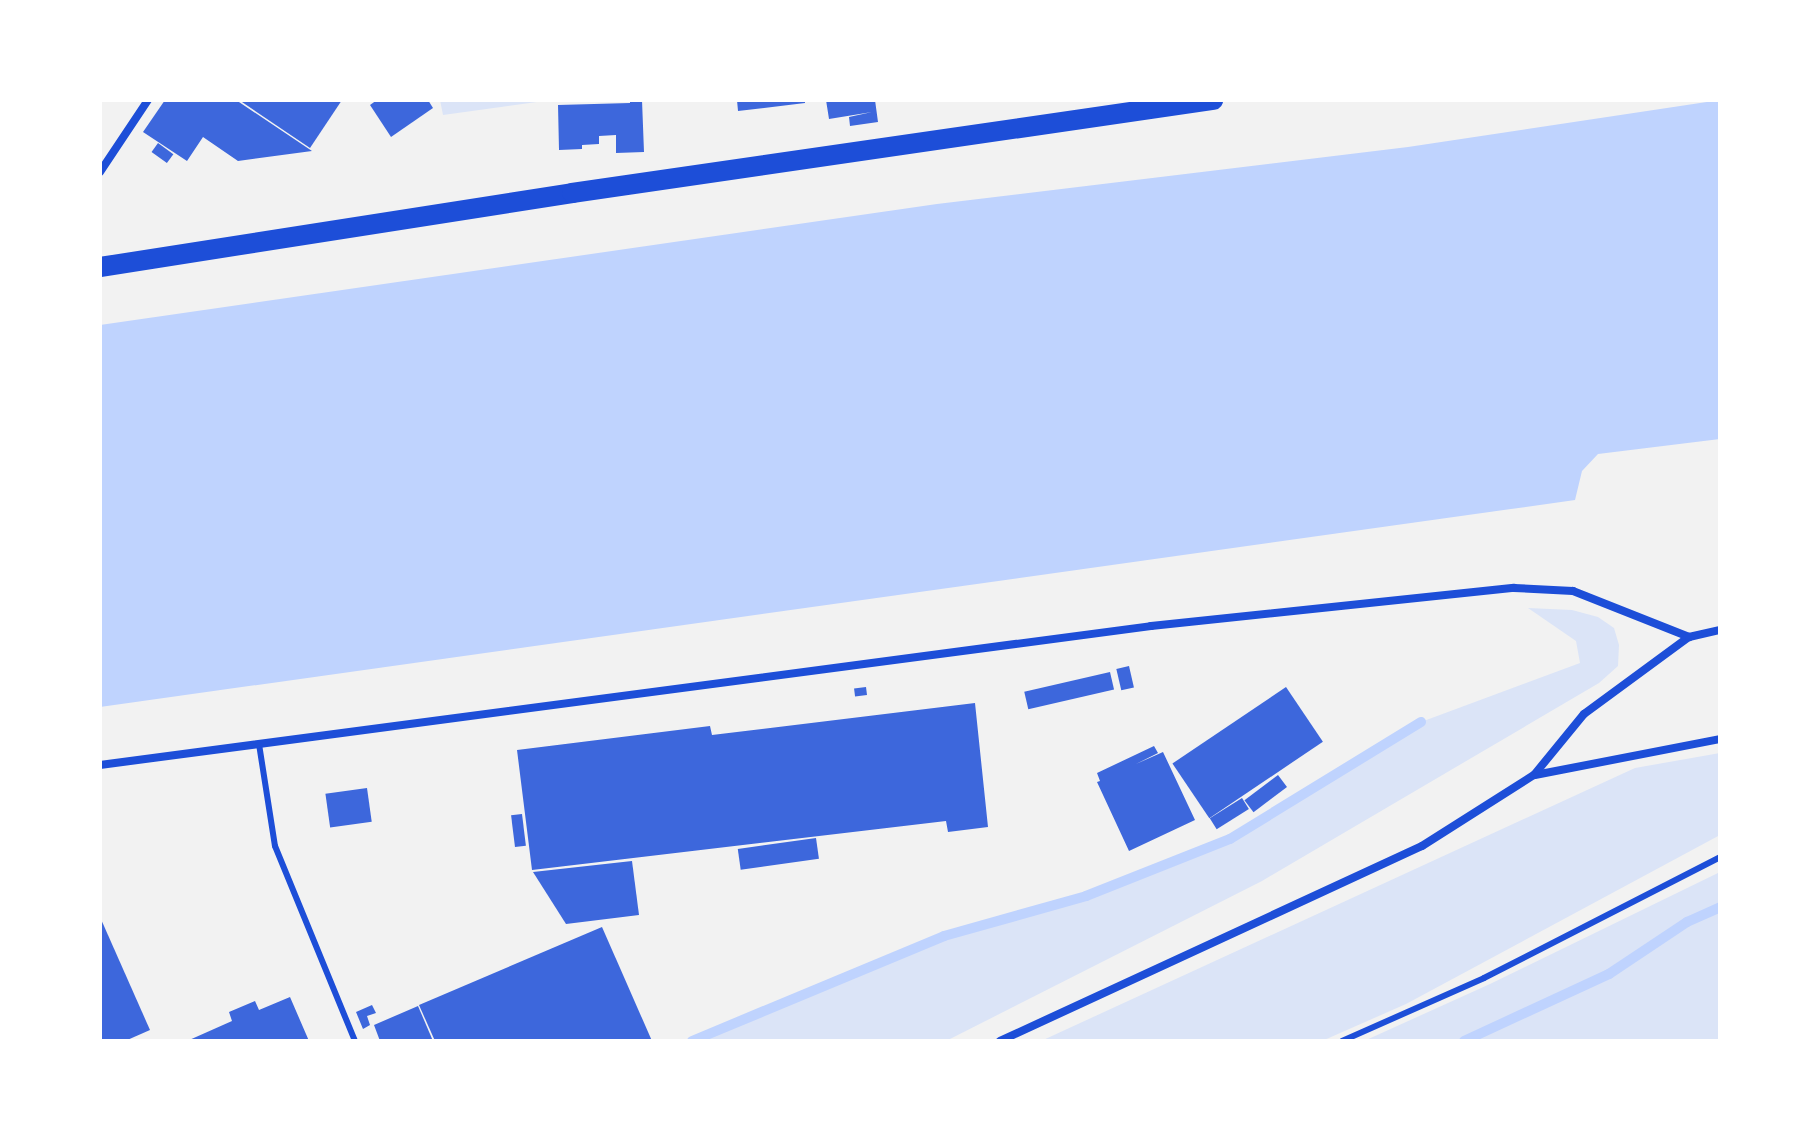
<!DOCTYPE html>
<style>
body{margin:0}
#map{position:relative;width:1820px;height:1141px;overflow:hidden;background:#f2f2f2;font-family:Arial,sans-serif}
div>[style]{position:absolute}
.green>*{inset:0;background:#dbe4f7}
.water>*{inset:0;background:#bfd3fe}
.stream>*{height:10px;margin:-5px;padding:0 5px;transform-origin:5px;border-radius:5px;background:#bfd3fe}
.building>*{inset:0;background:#3d67dc;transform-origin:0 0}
.service>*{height:6px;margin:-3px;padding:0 3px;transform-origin:3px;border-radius:3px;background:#1d4ed8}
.minor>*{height:8px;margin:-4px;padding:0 4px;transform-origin:4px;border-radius:4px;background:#1d4ed8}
.primary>*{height:20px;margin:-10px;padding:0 10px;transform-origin:10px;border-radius:10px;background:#1d4ed8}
span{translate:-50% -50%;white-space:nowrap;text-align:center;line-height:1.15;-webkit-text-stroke:8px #fff;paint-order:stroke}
.frame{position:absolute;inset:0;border:102px solid #fff;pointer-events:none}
</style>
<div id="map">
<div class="green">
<div style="clip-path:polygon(440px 100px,551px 100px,443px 115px)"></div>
<div style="clip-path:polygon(1528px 608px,1572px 610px,1598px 617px,1614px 628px,1619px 645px,1618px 666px,1599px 683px,1262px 881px,946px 1041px,692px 1041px,944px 936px,1086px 896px,1230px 839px,1421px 722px,1580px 663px,1576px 641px)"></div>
<div style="clip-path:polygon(1720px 753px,1720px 835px,1406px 1004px,1322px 1041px,1041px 1041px,1635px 768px)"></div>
<div style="clip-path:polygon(1720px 872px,1720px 1041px,1364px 1041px,1490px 984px)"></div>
</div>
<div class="water">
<div style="clip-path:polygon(1720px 100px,1720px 439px,1598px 454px,1582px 471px,1575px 500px,100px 707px,100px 325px,937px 204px,1408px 147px)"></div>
</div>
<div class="stream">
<div style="left:692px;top:1041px;width:273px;rotate:-22.6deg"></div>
<div style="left:944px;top:936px;width:148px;rotate:-15.7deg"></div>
<div style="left:1086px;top:896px;width:155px;rotate:-21.6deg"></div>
<div style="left:1230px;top:839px;width:224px;rotate:-31.5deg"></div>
<div style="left:1464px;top:1041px;width:160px;rotate:-24.8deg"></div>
<div style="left:1609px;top:974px;width:94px;rotate:-33.7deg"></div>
<div style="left:1687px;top:922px;width:36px;rotate:-24deg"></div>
</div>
<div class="building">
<div style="clip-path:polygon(165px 100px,236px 100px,312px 151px,238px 161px,203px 137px,187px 161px,143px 132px)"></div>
<div style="clip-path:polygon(239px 100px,342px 100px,310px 148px)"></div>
<div style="clip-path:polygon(377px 100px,428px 100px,433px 108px,391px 137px,370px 105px)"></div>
<div style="clip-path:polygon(630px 100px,642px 100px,644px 152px,616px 153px,616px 135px,599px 136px,599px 144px,582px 145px,582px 149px,559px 150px,558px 105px,630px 103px)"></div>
<div style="clip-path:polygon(737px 100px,805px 100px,805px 103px,738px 111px)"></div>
<div style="clip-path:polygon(826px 100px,875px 100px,878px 122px,850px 126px,849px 117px,872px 112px,829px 119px)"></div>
<div style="left:158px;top:143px;width:19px;height:11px;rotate:36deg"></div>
<div style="left:1129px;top:666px;width:22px;height:13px;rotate:77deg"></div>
<div style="left:1110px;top:672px;width:18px;height:88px;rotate:77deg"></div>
<div style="left:866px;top:687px;width:8px;height:12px;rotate:83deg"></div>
<div style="left:1286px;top:687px;width:66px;height:137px;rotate:56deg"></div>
<div style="clip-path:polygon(975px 703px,988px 827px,948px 832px,946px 821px,532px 870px,517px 750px,710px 726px,712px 735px)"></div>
<div style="clip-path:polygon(1154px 746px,1158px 753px,1136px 764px,1163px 752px,1195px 820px,1129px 851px,1097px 782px,1100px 781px,1097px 773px)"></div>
<div style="left:1278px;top:775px;width:15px;height:42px;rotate:53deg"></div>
<div style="left:367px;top:788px;width:34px;height:42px;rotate:82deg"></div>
<div style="left:1242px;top:798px;width:13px;height:38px;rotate:58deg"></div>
<div style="left:522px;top:814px;width:32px;height:11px;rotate:83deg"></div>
<div style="left:816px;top:838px;width:21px;height:79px;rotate:82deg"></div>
<div style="clip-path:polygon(632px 861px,639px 915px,566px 924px,533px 872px)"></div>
<div style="clip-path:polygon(100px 917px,150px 1030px,125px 1041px,100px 1041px)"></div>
<div style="clip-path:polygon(602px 927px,652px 1041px,435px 1041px,419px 1005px)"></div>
<div style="clip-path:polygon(290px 997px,309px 1041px,187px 1041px,232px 1021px,229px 1012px,255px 1001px,259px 1010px)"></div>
<div style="clip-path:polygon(372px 1005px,376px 1013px,367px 1016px,370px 1025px,363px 1029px,356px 1012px)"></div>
<div style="clip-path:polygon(418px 1006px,433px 1041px,380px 1041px,374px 1025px)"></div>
</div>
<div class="service">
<div style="left:259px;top:744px;width:103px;rotate:81.1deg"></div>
<div style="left:275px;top:846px;width:211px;rotate:67.7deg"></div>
<div style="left:1342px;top:1041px;width:155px;rotate:-23.9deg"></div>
<div style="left:1484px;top:978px;width:265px;rotate:-27.1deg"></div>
</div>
<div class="minor">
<div style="left:100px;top:172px;width:87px;rotate:-56.3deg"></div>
<div style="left:100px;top:765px;width:1060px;rotate:-7.53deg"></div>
<div style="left:1151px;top:626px;width:365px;rotate:-6deg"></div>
<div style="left:1514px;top:588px;width:59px;rotate:2.9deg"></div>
<div style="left:1573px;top:591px;width:125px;rotate:21.6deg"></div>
<div style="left:1535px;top:775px;width:188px;rotate:-11deg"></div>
<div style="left:1000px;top:1041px;width:465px;rotate:-24.8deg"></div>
<div style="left:1422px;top:846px;width:133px;rotate:-32.4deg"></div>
<div style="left:1534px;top:775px;width:79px;rotate:-50.7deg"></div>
<div style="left:1584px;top:714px;width:130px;rotate:-36.3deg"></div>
<div style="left:1689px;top:637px;width:32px;rotate:-13deg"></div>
</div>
<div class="primary">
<div style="left:100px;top:267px;width:478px;rotate:-8.9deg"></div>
<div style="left:572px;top:193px;width:648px;rotate:-8.26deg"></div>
</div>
<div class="frame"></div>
</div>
